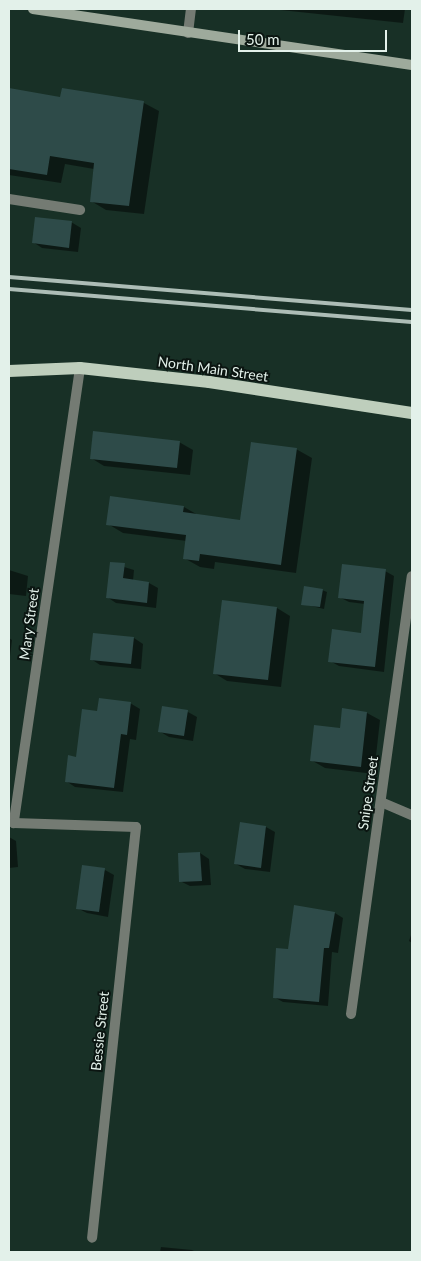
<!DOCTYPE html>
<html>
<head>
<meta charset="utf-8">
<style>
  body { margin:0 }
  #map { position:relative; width:421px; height:1261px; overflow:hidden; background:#183026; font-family:Lato,sans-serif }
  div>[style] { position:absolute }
  .shadow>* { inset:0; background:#0007 }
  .building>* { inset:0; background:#2e4b49 }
  .lane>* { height:10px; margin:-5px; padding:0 5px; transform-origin:5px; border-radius:5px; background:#747b73 }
  .street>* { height:10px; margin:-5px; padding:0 5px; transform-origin:5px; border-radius:5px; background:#747b73 }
  .secondary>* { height:10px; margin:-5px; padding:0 5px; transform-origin:5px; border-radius:5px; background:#9eaa9c }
  .primary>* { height:12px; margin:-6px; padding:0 6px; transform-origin:6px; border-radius:6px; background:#becebc }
  .rail>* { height:4px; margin:-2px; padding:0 2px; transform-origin:2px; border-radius:2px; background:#adbdb6 }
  span { translate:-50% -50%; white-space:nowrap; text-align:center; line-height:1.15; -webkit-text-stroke:4px #0b1511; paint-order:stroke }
  .street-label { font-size:14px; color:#e3f1ea }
  .frame { position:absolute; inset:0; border:10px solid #e3f1ea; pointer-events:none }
  .scale { position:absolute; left:238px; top:30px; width:149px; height:22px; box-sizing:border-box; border:2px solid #e3f1ea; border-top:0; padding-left:6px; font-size:15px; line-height:18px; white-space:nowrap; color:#e3f1ea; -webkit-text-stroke:4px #0b1511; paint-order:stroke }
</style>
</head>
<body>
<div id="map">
  <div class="shadow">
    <div style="clip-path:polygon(271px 9px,405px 9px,403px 23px)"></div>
    <div style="clip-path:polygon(63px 89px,144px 103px,159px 111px,144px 214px,106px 210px,91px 201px,94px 169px,65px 164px,61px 183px,9px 175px,9px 90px,62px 98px)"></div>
    <div style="clip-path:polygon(71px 222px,81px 228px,78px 252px,42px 248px,33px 242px)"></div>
    <div style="clip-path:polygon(179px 442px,193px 450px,190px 475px,104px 466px,91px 458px)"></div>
    <div style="clip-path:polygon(296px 449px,312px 458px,296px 573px,215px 562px,214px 569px,200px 567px,184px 558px,187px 541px,123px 533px,108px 524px,184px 507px,198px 515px,241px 521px)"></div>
    <div style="clip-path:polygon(111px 563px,134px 570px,133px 581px,149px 583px,158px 588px,156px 608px,116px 603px,107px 597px)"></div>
    <div style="clip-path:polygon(9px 570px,28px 576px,26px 596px,9px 594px)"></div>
    <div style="clip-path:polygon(385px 571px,394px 576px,384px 672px,339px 666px,330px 661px,362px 634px,365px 604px,349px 602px,339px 597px)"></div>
    <div style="clip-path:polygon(322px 590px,327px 592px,324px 609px,303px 604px)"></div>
    <div style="clip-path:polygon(223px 602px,277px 608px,290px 616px,281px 687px,227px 681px,214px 673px)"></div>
    <div style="clip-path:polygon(9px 638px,12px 640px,9px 664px)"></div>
    <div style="clip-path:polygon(134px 638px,143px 644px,141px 669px,100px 665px,91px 659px)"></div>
    <div style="clip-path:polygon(130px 703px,140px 709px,136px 740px,130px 739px,123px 792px,75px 787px,66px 781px,98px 713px)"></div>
    <div style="clip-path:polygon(343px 710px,367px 713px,380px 720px,374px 774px,325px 768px,311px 760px,341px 729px)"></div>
    <div style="clip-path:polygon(188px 712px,197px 717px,193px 741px,169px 737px,159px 731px)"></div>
    <div style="clip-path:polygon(266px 827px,275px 832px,270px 872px,245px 869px,236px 864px)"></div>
    <div style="clip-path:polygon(9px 837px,16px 841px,18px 867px,9px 868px)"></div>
    <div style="clip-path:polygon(200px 853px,209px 859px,211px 885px,190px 886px,180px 881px,179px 855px)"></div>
    <div style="clip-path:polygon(105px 870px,114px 875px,108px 917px,87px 913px,77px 908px)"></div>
    <div style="clip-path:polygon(335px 913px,343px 918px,338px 953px,332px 952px,328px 1006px,283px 1002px,274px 997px,289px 951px)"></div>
    <div style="clip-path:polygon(412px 932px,412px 943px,409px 941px)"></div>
    <div style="clip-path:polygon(161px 1247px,192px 1250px,196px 1252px,160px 1252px)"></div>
  </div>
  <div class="building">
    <div style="clip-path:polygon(9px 88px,60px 97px,62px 88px,144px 101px,129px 206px,90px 202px,94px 163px,50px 156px,47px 175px,9px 169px)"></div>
    <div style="clip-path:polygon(35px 217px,72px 221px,69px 248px,32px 243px)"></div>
    <div style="clip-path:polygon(93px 431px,180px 441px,177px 468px,90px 459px)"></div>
    <div style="clip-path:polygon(251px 442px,297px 448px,281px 565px,200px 554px,199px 561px,183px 559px,186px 535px,106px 525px,110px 496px,184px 506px,183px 512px,240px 520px)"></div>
    <div style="clip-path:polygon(110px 562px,125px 563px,123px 578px,149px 582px,147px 603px,106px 598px)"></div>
    <div style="clip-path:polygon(342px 564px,386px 569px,375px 667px,328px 662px,332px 629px,361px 633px,364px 601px,338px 598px)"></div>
    <div style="clip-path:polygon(304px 586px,323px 589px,320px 607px,301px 605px)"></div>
    <div style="clip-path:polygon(222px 600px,277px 607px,268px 680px,213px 674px)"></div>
    <div style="clip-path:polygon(93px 633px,134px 637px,131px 664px,90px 660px)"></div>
    <div style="clip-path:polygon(99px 698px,131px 702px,127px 735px,121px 734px,114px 788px,65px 782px,68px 755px,76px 757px,82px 709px,97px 711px)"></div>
    <div style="clip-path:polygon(162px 706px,188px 710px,184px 736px,158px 732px)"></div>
    <div style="clip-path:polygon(342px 708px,367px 712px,361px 767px,310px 761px,314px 725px,340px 728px)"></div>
    <div style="clip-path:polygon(240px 822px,266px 826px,261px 868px,234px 864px)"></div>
    <div style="clip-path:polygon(200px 852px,202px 881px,179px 882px,178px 853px)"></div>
    <div style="clip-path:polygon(82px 865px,105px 868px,99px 912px,76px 909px)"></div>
    <div style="clip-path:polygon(294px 905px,335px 912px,329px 948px,324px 948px,319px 1002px,273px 998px,276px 948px,288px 949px)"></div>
  </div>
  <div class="lane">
    <div style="left:188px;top:33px;width:24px;rotate:-83deg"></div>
    <div style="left:9px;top:199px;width:72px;rotate:8.8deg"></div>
  </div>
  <div class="street">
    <div style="left:80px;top:368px;width:460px;rotate:98.3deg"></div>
    <div style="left:14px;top:823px;width:122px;rotate:1.9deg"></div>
    <div style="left:136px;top:827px;width:413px;rotate:96.1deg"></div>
    <div style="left:381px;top:802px;width:34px;rotate:23deg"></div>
    <div style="left:351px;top:1014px;width:442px;rotate:-82.1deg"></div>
  </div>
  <div class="secondary">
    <div style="left:33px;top:9px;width:383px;rotate:8.4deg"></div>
  </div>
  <div class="primary">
    <div style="left:9px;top:371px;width:71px;rotate:-2.4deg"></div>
    <div style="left:80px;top:368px;width:130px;rotate:6.2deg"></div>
    <div style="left:209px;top:382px;width:205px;rotate:8.7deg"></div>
  </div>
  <div class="rail">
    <div style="left:9px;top:277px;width:404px;rotate:4.7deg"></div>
    <div style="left:9px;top:289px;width:404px;rotate:4.7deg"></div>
  </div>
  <div class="street-label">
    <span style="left:213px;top:369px;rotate:8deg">North Main Street</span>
    <span style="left:29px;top:624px;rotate:-82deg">Mary Street</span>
    <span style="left:368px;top:793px;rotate:-82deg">Snipe Street</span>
    <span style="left:100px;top:1031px;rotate:-84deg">Bessie Street</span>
  </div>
  <div class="frame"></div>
  <div class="scale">50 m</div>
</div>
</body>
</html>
